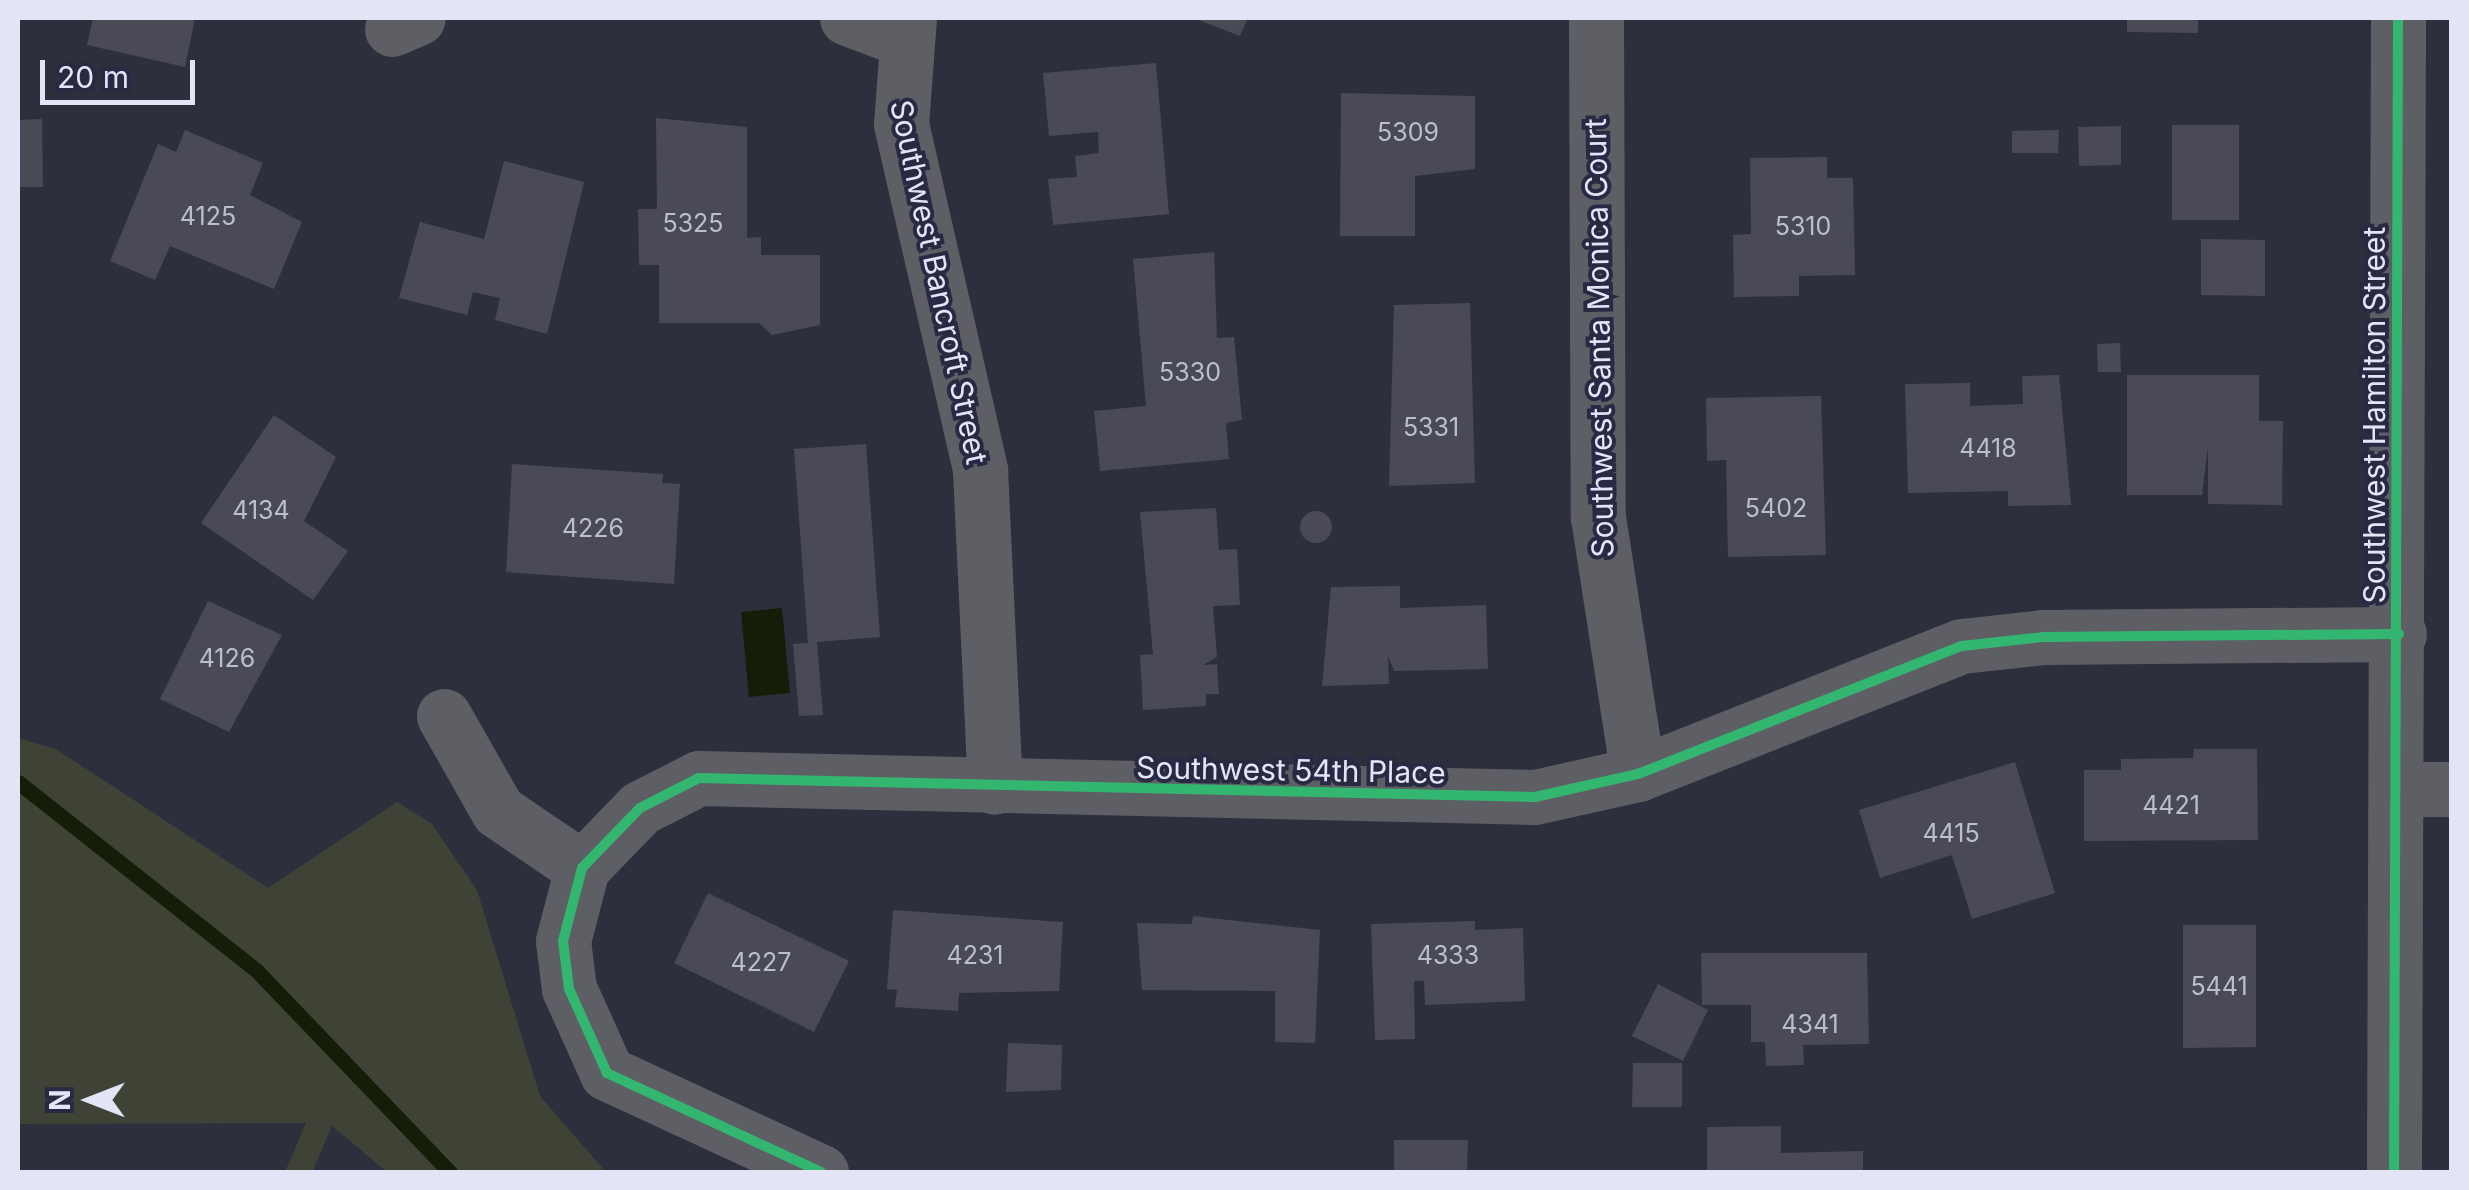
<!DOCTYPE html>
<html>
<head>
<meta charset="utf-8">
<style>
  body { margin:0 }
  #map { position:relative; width:2469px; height:1190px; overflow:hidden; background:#2e2f3d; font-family:Inter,sans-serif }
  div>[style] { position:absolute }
  .green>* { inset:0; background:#3e4336 }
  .water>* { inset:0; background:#151d08 }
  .stream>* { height:15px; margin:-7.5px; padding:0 7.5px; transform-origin:7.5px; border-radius:7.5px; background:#151d08 }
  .building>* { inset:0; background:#494a56 }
  .round { border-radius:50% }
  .minor>* { height:55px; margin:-27.5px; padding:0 27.5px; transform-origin:27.5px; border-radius:27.5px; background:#5e5f65 }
  .tertiary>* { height:55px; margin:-27.5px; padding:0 27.5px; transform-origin:27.5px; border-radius:27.5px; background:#5e5f65 }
  .cycleway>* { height:10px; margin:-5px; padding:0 5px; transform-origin:5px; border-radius:5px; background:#33b770 }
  span { translate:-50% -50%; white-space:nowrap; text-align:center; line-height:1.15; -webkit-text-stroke:8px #282943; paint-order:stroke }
  .number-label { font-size:25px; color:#bcbecf }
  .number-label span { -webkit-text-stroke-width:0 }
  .street-label { font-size:30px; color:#e3e5f7 }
  .frame { position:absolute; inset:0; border:20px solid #e3e5f7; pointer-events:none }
  .north { position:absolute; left:40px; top:1050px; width:100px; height:100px; -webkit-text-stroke:8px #282943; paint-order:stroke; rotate:270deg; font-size:28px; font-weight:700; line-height:40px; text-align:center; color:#e3e5f7 }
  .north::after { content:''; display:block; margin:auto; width:35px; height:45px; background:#e3e5f7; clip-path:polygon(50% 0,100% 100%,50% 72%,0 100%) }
  .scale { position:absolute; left:40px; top:60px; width:155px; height:45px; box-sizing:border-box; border:5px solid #e3e5f7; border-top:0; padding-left:12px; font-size:30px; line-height:35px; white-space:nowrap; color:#e3e5f7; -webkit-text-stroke:8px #282943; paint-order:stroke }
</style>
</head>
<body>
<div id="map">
  <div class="green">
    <div style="clip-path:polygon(18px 738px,56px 749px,268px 888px,397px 802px,432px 824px,477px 890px,540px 1096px,606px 1172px,387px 1172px,332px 1126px,312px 1172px,285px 1172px,306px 1123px,18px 1124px)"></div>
  </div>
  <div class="water">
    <div style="clip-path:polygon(782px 608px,790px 693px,749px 697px,741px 612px)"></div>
  </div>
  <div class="stream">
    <div style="left:18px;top:782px;width:305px;rotate:38.3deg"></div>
    <div style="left:257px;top:971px;width:279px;rotate:46.2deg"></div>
  </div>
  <div class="building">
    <div style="clip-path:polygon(93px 18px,195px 18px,185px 67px,87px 45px)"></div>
    <div style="clip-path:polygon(1193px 18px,1248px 18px,1240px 36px)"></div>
    <div style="clip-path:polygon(2127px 18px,2198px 18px,2198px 33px,2127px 32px)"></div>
    <div style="clip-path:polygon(1156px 63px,1169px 214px,1053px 225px,1048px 179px,1077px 177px,1075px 156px,1099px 153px,1098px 132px,1049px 136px,1043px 73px)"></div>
    <div style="clip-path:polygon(1341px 93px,1475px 96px,1475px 169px,1415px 176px,1415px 236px,1340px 236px)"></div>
    <div style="clip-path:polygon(656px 118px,747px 127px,747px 238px,761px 237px,761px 255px,820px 255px,820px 325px,772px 335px,759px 323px,659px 323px,659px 265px,639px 265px,638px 209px,657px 209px)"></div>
    <div style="clip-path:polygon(42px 119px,43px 187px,18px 187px,18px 120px)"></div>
    <div style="clip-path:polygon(2172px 125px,2239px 125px,2239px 220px,2172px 220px)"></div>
    <div style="clip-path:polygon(2121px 126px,2121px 165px,2079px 166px,2078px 127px)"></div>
    <div style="clip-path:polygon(185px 130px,263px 163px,250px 195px,302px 222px,274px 289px,170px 246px,155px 280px,110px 261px,158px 144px,176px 152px)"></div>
    <div style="clip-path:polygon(2059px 130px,2058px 153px,2012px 153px,2012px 131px)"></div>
    <div style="clip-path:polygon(1827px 157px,1827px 178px,1853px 178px,1855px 275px,1799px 276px,1799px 296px,1734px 297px,1733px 235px,1751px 234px,1750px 158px)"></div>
    <div style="clip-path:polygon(504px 161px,584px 182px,547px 334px,495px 320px,500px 298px,473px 292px,467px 315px,399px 298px,420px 222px,484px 239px)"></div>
    <div style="clip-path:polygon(2201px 239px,2265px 240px,2265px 296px,2201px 295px)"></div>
    <div style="clip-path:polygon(1214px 252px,1217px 338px,1234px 337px,1242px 420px,1226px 423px,1229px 459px,1100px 471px,1094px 411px,1146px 406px,1133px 259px)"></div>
    <div style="clip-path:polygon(1470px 303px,1475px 483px,1389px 486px,1394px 305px)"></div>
    <div style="clip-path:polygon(2120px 343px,2121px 372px,2098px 372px,2097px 344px)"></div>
    <div style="clip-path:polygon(2059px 375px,2071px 505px,2008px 506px,2008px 491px,1908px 493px,1905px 384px,1970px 383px,1970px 406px,2023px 404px,2022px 376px)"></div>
    <div style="clip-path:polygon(2127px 375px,2259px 375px,2259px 421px,2283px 421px,2282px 505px,2208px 504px,2208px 447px,2202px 495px,2127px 495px)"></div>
    <div style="clip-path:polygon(1821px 396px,1826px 555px,1728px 557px,1726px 460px,1707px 461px,1706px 398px)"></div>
    <div style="clip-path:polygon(274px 415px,336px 457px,304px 521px,348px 551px,313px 600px,201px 523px)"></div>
    <div style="clip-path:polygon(866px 444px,880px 637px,817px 642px,823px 715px,799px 716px,793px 644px,808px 643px,794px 449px)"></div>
    <div style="clip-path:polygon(512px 464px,663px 474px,662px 483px,680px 484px,674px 584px,506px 572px)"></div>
    <div style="clip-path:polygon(1216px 508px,1219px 550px,1237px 549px,1240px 605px,1213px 606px,1217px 657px,1203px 665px,1217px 664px,1219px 694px,1206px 694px,1206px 706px,1143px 710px,1140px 655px,1153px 654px,1140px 512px)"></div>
    <div class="round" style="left:1300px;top:511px;width:32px;height:32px"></div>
    <div style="clip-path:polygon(1400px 586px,1400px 608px,1486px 605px,1488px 669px,1394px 671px,1388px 656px,1389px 684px,1322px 686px,1331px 587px)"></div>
    <div style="clip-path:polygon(208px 601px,282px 635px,229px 732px,160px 699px)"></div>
    <div style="clip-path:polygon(2194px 749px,2257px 749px,2258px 840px,2084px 841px,2084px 770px,2121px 770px,2121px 759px,2193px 758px)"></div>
    <div style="clip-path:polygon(2015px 762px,2055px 893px,1972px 919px,1952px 855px,1880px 878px,1859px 810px)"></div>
    <div style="clip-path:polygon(708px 893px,849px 961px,814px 1032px,674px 963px)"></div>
    <div style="clip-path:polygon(893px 910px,1063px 922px,1059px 991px,959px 993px,958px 1011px,895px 1007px,897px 990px,887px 989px)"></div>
    <div style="clip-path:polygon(1193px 916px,1320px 930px,1315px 1043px,1275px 1042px,1275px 991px,1142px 990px,1137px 923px,1192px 924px)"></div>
    <div style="clip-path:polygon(1475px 921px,1475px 930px,1523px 928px,1525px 1001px,1425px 1005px,1424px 981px,1414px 981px,1415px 1039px,1375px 1040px,1371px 924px)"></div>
    <div style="clip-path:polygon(2183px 925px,2256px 925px,2256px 1047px,2183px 1048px)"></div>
    <div style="clip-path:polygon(1701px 953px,1867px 953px,1869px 1044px,1803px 1045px,1804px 1065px,1766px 1066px,1765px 1042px,1751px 1042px,1751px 1005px,1702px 1005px)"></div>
    <div style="clip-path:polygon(1658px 984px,1708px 1010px,1683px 1061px,1632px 1036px)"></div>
    <div style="clip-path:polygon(1008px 1043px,1062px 1045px,1061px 1090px,1006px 1092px)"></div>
    <div style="clip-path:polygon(1633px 1063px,1682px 1063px,1682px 1107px,1632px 1107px)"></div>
    <div style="clip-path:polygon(1781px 1126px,1781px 1153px,1863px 1151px,1863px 1172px,1707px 1172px,1707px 1127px)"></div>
    <div style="clip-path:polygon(1394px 1140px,1468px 1140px,1467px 1172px,1394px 1172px)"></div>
  </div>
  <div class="minor">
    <div style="left:847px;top:18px;width:58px;rotate:20.3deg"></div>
    <div style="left:909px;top:18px;width:106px;rotate:94.3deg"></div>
    <div style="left:901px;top:124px;width:355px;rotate:77.1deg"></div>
    <div style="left:980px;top:470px;width:317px;rotate:87.3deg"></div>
    <div style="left:1596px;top:18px;width:499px;rotate:89.8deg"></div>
    <div style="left:1598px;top:517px;width:260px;rotate:81.2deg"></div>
    <div style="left:392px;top:29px;width:28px;rotate:-23deg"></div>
    <div style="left:444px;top:716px;width:109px;rotate:60.4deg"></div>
    <div style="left:498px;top:811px;width:102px;rotate:34.2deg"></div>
    <div style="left:2397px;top:789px;width:55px"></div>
    <div style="left:821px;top:1172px;width:236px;rotate:-155.2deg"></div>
    <div style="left:607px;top:1073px;width:92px;rotate:-114.3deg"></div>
    <div style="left:569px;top:989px;width:48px;rotate:-97.1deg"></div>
    <div style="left:563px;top:941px;width:75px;rotate:-75.4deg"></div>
    <div style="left:582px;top:868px;width:83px;rotate:-46deg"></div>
    <div style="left:640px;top:808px;width:66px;rotate:-27deg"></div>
    <div style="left:699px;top:778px;width:836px;rotate:1.3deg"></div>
    <div style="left:1535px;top:797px;width:106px;rotate:-12.6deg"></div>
    <div style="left:1638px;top:774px;width:348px;rotate:-21.6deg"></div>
    <div style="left:1962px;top:646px;width:81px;rotate:-6.3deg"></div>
    <div style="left:2043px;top:637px;width:356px;rotate:-0.5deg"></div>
  </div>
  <div class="tertiary">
    <div style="left:2394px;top:1172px;width:1154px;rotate:-89.8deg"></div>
  </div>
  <div class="cycleway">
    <div style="left:821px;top:1172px;width:236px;rotate:-155.2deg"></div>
    <div style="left:607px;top:1073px;width:92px;rotate:-114.3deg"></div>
    <div style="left:569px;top:989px;width:48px;rotate:-97.1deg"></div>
    <div style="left:563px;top:941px;width:75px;rotate:-75.4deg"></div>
    <div style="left:582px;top:868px;width:83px;rotate:-46deg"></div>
    <div style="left:640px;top:808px;width:66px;rotate:-27deg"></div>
    <div style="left:699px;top:778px;width:836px;rotate:1.3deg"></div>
    <div style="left:1535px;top:797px;width:106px;rotate:-12.6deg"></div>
    <div style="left:1638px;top:774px;width:348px;rotate:-21.6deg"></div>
    <div style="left:1962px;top:646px;width:81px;rotate:-6.3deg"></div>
    <div style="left:2043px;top:637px;width:356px;rotate:-0.5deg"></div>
    <div style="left:2394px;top:1172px;width:1154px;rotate:-89.8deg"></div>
  </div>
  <div class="number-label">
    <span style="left:1408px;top:132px">5309</span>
    <span style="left:208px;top:216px">4125</span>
    <span style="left:693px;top:223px">5325</span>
    <span style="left:1803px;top:226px">5310</span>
    <span style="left:1190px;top:372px">5330</span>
    <span style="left:1431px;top:427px">5331</span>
    <span style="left:1988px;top:448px">4418</span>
    <span style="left:1776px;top:508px">5402</span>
    <span style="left:261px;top:510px">4134</span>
    <span style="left:593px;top:528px">4226</span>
    <span style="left:227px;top:658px">4126</span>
    <span style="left:2171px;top:805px">4421</span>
    <span style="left:1951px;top:833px">4415</span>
    <span style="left:975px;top:955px">4231</span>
    <span style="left:1448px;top:955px">4333</span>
    <span style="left:761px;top:962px">4227</span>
    <span style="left:2219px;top:986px">5441</span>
    <span style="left:1810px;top:1024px">4341</span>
  </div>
  <div class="street-label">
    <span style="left:939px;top:282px;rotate:78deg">Southwest Bancroft Street</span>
    <span style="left:1599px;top:338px;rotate:-91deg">Southwest Santa Monica Court</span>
    <span style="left:2374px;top:415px;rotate:-90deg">Southwest Hamilton Street</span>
    <span style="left:1291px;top:770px;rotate:1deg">Southwest 54th Place</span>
  </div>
  <div class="frame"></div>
  <div class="north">N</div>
  <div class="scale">20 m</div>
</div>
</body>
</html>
